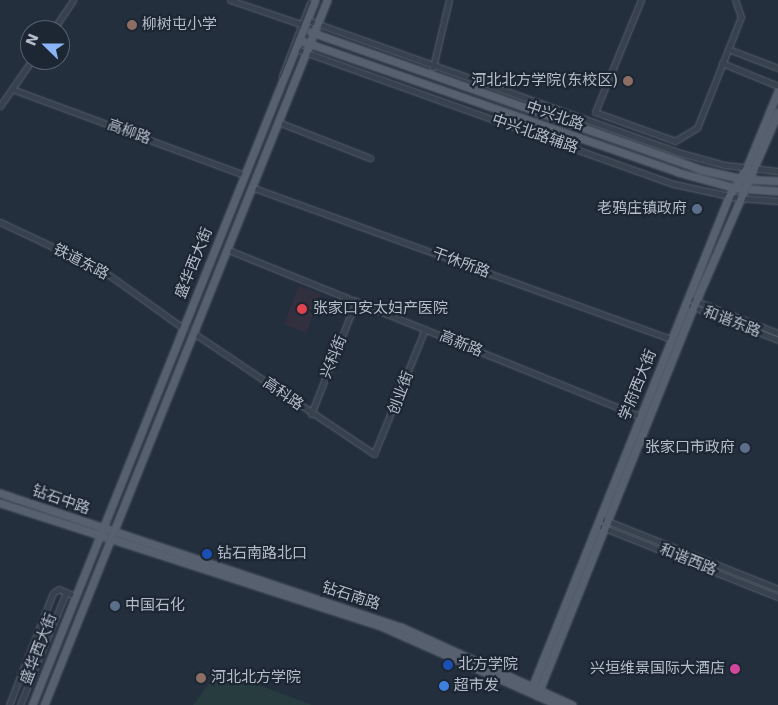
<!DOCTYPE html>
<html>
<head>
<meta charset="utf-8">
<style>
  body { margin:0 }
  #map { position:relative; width:778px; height:705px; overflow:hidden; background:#242f3e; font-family:"DejaVu Sans","Noto Sans SC",sans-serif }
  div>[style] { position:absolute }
  .medical>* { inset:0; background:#32303f }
  .green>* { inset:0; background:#263c3f }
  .roads { filter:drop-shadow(0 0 1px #565f6c) drop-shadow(0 0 1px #565f6c) }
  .minor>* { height:5px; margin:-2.5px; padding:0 2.5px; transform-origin:2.5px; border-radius:2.5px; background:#38414e }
  .major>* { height:7px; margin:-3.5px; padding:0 3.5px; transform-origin:3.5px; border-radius:3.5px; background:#56606e }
  .dots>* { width:14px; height:14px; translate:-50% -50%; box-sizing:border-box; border:2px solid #1d2633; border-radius:50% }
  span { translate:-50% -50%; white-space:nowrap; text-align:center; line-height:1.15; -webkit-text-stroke:4.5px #1d2633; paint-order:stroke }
  .poi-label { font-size:15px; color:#b4bcc9 }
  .left { translate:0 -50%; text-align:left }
  .right { translate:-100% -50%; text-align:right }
  .street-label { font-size:15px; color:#b4bcc9 }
  .north { position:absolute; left:20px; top:20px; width:50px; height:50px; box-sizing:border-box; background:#1d2633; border:1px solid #59626f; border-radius:50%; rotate:292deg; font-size:14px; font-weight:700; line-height:20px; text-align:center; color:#b4bcc9 }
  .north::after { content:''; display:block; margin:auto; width:18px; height:22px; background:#8ab4f8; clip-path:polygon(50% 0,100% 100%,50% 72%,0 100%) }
</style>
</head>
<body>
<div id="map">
  <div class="medical">
    <div style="clip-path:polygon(299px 286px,321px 294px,306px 333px,284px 324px)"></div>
  </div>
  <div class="green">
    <div style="clip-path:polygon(235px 676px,312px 705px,193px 705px,209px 684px)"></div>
  </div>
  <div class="roads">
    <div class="minor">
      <div style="left:230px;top:0;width:75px;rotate:18.7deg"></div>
      <div style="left:641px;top:0;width:121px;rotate:112.3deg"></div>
      <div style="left:595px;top:112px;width:85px;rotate:19.9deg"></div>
      <div style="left:675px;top:141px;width:26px;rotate:-31deg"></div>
      <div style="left:697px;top:128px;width:119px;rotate:-68.4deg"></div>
      <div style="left:741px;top:17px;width:18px;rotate:-109deg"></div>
      <div style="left:307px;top:20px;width:393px;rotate:19.6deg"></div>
      <div style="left:677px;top:152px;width:50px;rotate:15.2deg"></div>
      <div style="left:725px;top:165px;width:53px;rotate:6.5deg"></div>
      <div style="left:53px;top:30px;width:36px;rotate:-56deg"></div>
      <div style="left:296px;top:49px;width:401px;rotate:19.7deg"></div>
      <div style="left:674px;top:184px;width:66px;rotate:12.3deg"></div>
      <div style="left:738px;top:198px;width:40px;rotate:4.3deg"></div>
      <div style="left:728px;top:49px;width:53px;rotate:20.8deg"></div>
      <div style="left:722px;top:63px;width:61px;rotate:22.3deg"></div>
      <div style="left:433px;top:67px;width:69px;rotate:-76.6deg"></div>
      <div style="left:282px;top:76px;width:78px;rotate:-69deg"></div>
      <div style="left:12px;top:89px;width:248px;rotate:20.3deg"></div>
      <div style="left:0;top:106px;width:56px;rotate:-55.2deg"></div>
      <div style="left:278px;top:122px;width:99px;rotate:21.4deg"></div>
      <div style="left:251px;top:187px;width:448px;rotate:19.9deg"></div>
      <div style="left:0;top:222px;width:113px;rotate:25.2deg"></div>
      <div style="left:102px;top:270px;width:100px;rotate:35.6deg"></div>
      <div style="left:226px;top:249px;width:448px;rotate:22deg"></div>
      <div style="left:688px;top:298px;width:97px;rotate:21.3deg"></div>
      <div style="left:691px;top:306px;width:93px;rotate:21.3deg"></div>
      <div style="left:192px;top:332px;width:219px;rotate:33.8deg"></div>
      <div style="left:374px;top:454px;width:135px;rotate:-67.8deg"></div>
      <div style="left:311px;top:414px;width:122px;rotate:-68.3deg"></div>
      <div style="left:600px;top:518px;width:192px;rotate:21.7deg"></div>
      <div style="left:602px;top:527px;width:189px;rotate:21.7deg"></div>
      <div style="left:9px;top:705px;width:120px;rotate:-68.6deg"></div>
      <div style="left:53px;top:593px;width:7px;rotate:-34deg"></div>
      <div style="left:59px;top:589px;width:17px;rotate:24deg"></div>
      <div style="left:20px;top:705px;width:122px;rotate:-67.8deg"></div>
    </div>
    <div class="major">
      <div style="left:311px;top:32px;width:411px;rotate:19.4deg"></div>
      <div style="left:699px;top:169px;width:45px;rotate:12.8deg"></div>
      <div style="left:743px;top:179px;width:35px;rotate:3deg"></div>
      <div style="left:299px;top:40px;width:400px;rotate:19.2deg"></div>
      <div style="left:677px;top:172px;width:60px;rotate:15.4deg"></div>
      <div style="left:735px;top:188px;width:43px;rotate:4deg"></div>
      <div style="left:0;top:493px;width:423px;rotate:18.5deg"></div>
      <div style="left:401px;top:627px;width:188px;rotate:24.5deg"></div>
      <div style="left:0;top:503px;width:403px;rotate:17.9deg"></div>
      <div style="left:383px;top:627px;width:192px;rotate:24deg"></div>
      <div style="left:530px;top:692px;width:534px;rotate:-68.14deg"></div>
      <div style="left:729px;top:196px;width:32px;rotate:-58deg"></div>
      <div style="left:746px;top:169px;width:84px;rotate:-67.7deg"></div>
      <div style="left:537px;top:696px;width:426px;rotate:-68.1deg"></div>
      <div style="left:696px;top:301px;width:206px;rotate:-66.5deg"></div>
      <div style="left:32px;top:705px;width:760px;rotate:-68.13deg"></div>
      <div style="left:44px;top:705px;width:760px;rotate:-68.13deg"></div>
    </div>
  </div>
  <div class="dots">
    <div style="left:132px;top:25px;background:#8d6e63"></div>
    <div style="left:628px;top:81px;background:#8d6e63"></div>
    <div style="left:697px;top:209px;background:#5c6f8a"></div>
    <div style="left:302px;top:309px;background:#e0444e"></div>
    <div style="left:745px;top:448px;background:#5c6f8a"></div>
    <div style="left:207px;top:554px;background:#1a4fb4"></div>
    <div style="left:115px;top:606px;background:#5c6f8a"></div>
    <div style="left:448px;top:665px;background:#1a4fb4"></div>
    <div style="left:735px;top:669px;background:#d1479c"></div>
    <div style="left:201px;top:678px;background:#8d6e63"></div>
    <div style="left:444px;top:686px;background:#3f7fe0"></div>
  </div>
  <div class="poi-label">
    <span class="left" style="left:142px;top:25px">柳树屯小学</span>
    <span class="right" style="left:618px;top:81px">河北北方学院(东校区)</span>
    <span class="right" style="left:687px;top:209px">老鸦庄镇政府</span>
    <span class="left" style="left:313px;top:309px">张家口安太妇产医院</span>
    <span class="right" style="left:735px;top:448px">张家口市政府</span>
    <span class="left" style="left:217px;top:554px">钻石南路北口</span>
    <span class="left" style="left:125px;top:606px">中国石化</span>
    <span class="left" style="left:458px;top:665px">北方学院</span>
    <span class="right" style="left:725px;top:669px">兴垣维景国际大酒店</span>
    <span class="left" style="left:211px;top:678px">河北北方学院</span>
    <span class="left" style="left:454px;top:686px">超市发</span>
  </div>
  <div class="street-label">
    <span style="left:555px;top:116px;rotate:19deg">中兴北路</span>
    <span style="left:129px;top:132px;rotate:20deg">高柳路</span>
    <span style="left:535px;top:134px;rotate:19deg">中兴北路辅路</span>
    <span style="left:81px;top:262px;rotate:27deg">铁道东路</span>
    <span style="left:194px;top:263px;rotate:-68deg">盛华西大街</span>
    <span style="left:461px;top:263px;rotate:20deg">干休所路</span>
    <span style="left:732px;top:322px;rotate:21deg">和谐东路</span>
    <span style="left:461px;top:344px;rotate:22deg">高新路</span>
    <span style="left:334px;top:357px;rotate:-68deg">兴科街</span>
    <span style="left:638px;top:385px;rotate:-68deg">学府西大街</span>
    <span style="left:401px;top:393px;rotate:-69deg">创业街</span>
    <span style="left:283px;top:394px;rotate:35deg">高科路</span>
    <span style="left:61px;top:500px;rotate:19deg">钻石中路</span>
    <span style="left:688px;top:560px;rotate:22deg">和谐西路</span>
    <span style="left:351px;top:596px;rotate:18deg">钻石南路</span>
    <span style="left:39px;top:649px;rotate:-69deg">盛华西大街</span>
  </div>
  <div class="north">N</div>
</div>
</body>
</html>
